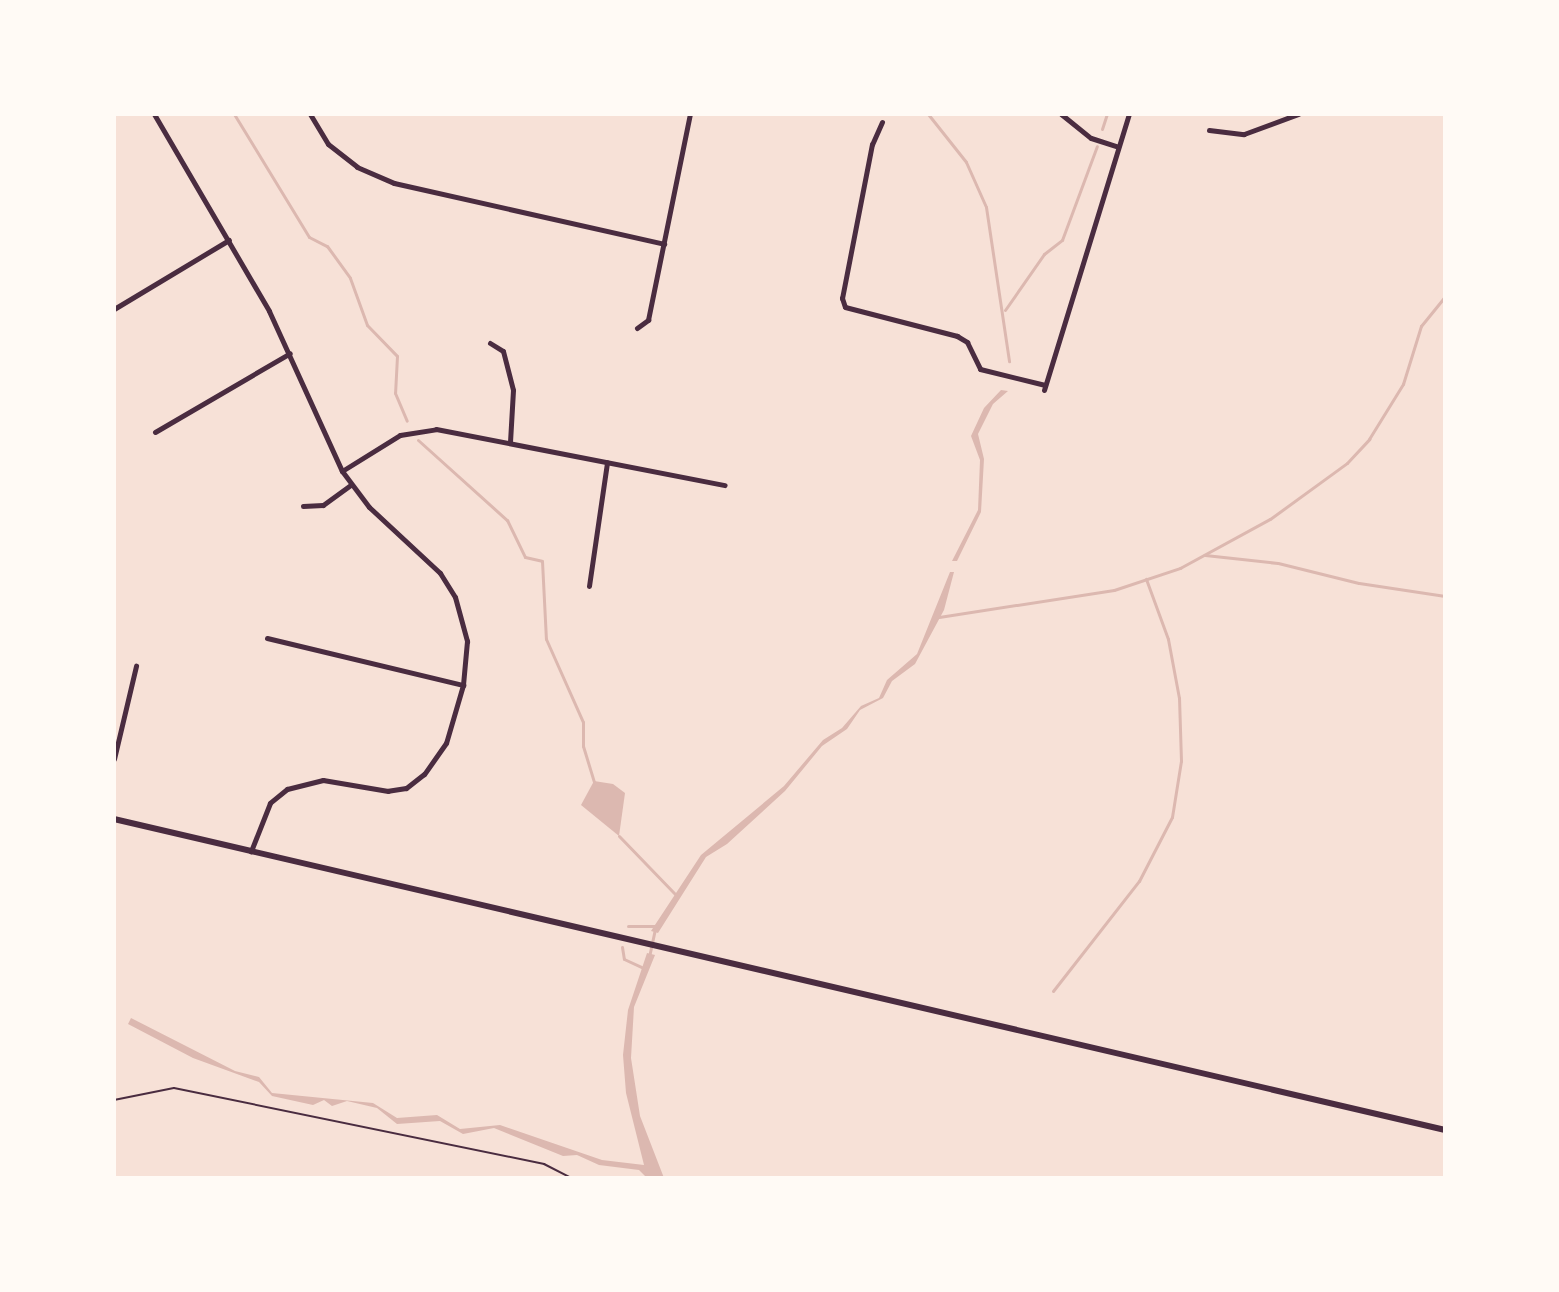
<!DOCTYPE html>
<html>
<head>
<meta charset="utf-8">
<style>
  body { margin:0 }
  #map { position:relative; width:1559px; height:1292px; overflow:hidden; background:#f7e1d7; font-family:Raleway,sans-serif }
  div>[style] { position:absolute }
  .water>* { inset:0; background:#dcb8b0 }
  .stream>* { height:3px; margin:-1.5px; padding:0 1.5px; transform-origin:1.5px; border-radius:1.5px; background:#dcb8b0 }
  .service>* { height:2px; margin:-1px; padding:0 1px; transform-origin:1px; border-radius:1px; background:#4a2c40 }
  .minor>* { height:5px; margin:-2.5px; padding:0 2.5px; transform-origin:2.5px; border-radius:2.5px; background:#4a2c40 }
  .tertiary>* { height:6px; margin:-3px; padding:0 3px; transform-origin:3px; border-radius:3px; background:#4a2c40 }
  span { translate:-50% -50%; white-space:nowrap; text-align:center; line-height:1.15; -webkit-text-stroke:6px #fffaf5; paint-order:stroke }
  .frame { position:absolute; inset:0; border:116px solid #fffaf5; pointer-events:none }
</style>
</head>
<body>
<div id="map">
  <div class="water">
    <div style="clip-path:polygon(1001px 390px,1008px 391px,993px 404px,978px 434px,984px 459px,981px 512px,957px 561px,952px 561px,978px 510px,980px 460px,971px 436px,984px 408px)"></div>
    <div style="clip-path:polygon(950px 572px,954px 572px,944px 610px,915px 664px,892px 681px,883px 698px,860px 710px,847px 729px,822px 746px,785px 791px,727px 844px,706px 857px,658px 933px,651px 931px,701px 855px,784px 786px,823px 740px,842px 728px,861px 706px,879px 698px,887px 680px,917px 654px)"></div>
    <div style="clip-path:polygon(594px 781px,613px 784px,625px 793px,619px 836px,581px 805px)"></div>
    <div style="clip-path:polygon(647px 953px,655px 955px,634px 1007px,631px 1058px,640px 1116px,664px 1178px,647px 1178px,639px 1170px,599px 1165px,577px 1155px,563px 1156px,494px 1128px,463px 1134px,440px 1121px,397px 1124px,377px 1108px,347px 1101px,332px 1106px,324px 1100px,313px 1105px,272px 1096px,259px 1082px,193px 1058px,128px 1024px,131px 1018px,235px 1071px,259px 1077px,272px 1093px,373px 1103px,397px 1118px,437px 1115px,460px 1129px,500px 1125px,602px 1160px,644px 1165px,626px 1093px,623px 1055px,628px 1010px)"></div>
  </div>
  <div class="stream">
    <div style="left:234px;top:114px;width:144px;rotate:58.6deg"></div>
    <div style="left:309px;top:237px;width:20px;rotate:27deg"></div>
    <div style="left:327px;top:246px;width:39px;rotate:54deg"></div>
    <div style="left:350px;top:278px;width:50px;rotate:70.1deg"></div>
    <div style="left:367px;top:325px;width:43px;rotate:45.9deg"></div>
    <div style="left:397px;top:356px;width:37px;rotate:93deg"></div>
    <div style="left:395px;top:393px;width:30px;rotate:67deg"></div>
    <div style="left:928px;top:114px;width:61px;rotate:51.6deg"></div>
    <div style="left:966px;top:162px;width:49px;rotate:66deg"></div>
    <div style="left:986px;top:207px;width:156px;rotate:81.5deg"></div>
    <div style="left:1102px;top:129px;width:16px;rotate:-72deg"></div>
    <div style="left:1005px;top:310px;width:68px;rotate:-55.1deg"></div>
    <div style="left:1044px;top:254px;width:23px;rotate:-38deg"></div>
    <div style="left:1062px;top:240px;width:100px;rotate:-69.6deg"></div>
    <div style="left:418px;top:440px;width:120px;rotate:42deg"></div>
    <div style="left:507px;top:520px;width:41px;rotate:64.1deg"></div>
    <div style="left:525px;top:557px;width:17px;rotate:13deg"></div>
    <div style="left:542px;top:561px;width:78px;rotate:87.1deg"></div>
    <div style="left:546px;top:639px;width:91px;rotate:66deg"></div>
    <div style="left:583px;top:722px;width:24px;rotate:90deg"></div>
    <div style="left:583px;top:746px;width:37px;rotate:73deg"></div>
    <div style="left:1205px;top:555px;width:73px;rotate:6.3deg"></div>
    <div style="left:1278px;top:563px;width:83px;rotate:13.9deg"></div>
    <div style="left:1359px;top:583px;width:87px;rotate:8.6deg"></div>
    <div style="left:939px;top:617px;width:177px;rotate:-8.8deg"></div>
    <div style="left:1114px;top:590px;width:70px;rotate:-18.4deg"></div>
    <div style="left:1180px;top:568px;width:102px;rotate:-28.6deg"></div>
    <div style="left:1270px;top:519px;width:95px;rotate:-36deg"></div>
    <div style="left:1347px;top:463px;width:33px;rotate:-47deg"></div>
    <div style="left:1369px;top:439px;width:65px;rotate:-58.3deg"></div>
    <div style="left:1403px;top:384px;width:61px;rotate:-72.8deg"></div>
    <div style="left:1421px;top:326px;width:38px;rotate:-51deg"></div>
    <div style="left:619px;top:836px;width:82px;rotate:46deg"></div>
    <div style="left:628px;top:926px;width:29px"></div>
    <div style="left:622px;top:947px;width:12px;rotate:81deg"></div>
    <div style="left:624px;top:959px;width:23px;rotate:25deg"></div>
    <div style="left:649px;top:957px;width:29px;rotate:-78deg"></div>
    <div style="left:1053px;top:991px;width:140px;rotate:-52deg"></div>
    <div style="left:1139px;top:881px;width:72px;rotate:-62.7deg"></div>
    <div style="left:1172px;top:817px;width:57px;rotate:-80.9deg"></div>
    <div style="left:1181px;top:761px;width:63px;rotate:-91.8deg"></div>
    <div style="left:1179px;top:698px;width:60px;rotate:-100.6deg"></div>
    <div style="left:1168px;top:639px;width:64px;rotate:-110.1deg"></div>
  </div>
  <div class="service">
    <div style="left:114px;top:1100px;width:61px;rotate:-11.3deg"></div>
    <div style="left:174px;top:1088px;width:378px;rotate:11.6deg"></div>
    <div style="left:544px;top:1164px;width:31px;rotate:27deg"></div>
  </div>
  <div class="minor">
    <div style="left:154px;top:114px;width:228px;rotate:59.7deg"></div>
    <div style="left:269px;top:311px;width:176px;rotate:65.5deg"></div>
    <div style="left:342px;top:471px;width:45px;rotate:53.1deg"></div>
    <div style="left:369px;top:507px;width:97px;rotate:42.9deg"></div>
    <div style="left:440px;top:573px;width:28px;rotate:58deg"></div>
    <div style="left:455px;top:597px;width:46px;rotate:74.7deg"></div>
    <div style="left:467px;top:641px;width:44px;rotate:95.2deg"></div>
    <div style="left:463px;top:685px;width:60px;rotate:106.3deg"></div>
    <div style="left:446px;top:743px;width:38px;rotate:125deg"></div>
    <div style="left:424px;top:774px;width:23px;rotate:142deg"></div>
    <div style="left:406px;top:788px;width:18px;rotate:171deg"></div>
    <div style="left:388px;top:791px;width:66px;rotate:-170.4deg"></div>
    <div style="left:323px;top:780px;width:37px;rotate:166deg"></div>
    <div style="left:287px;top:789px;width:22px;rotate:141deg"></div>
    <div style="left:270px;top:803px;width:52px;rotate:111.6deg"></div>
    <div style="left:310px;top:114px;width:35px;rotate:59deg"></div>
    <div style="left:328px;top:144px;width:37px;rotate:38deg"></div>
    <div style="left:357px;top:167px;width:40px;rotate:23.4deg"></div>
    <div style="left:394px;top:183px;width:277px;rotate:12.7deg"></div>
    <div style="left:1061px;top:114px;width:38px;rotate:39deg"></div>
    <div style="left:1091px;top:138px;width:28px;rotate:18deg"></div>
    <div style="left:882px;top:122px;width:24px;rotate:114deg"></div>
    <div style="left:872px;top:144px;width:157px;rotate:101deg"></div>
    <div style="left:842px;top:298px;width:9px;rotate:72deg"></div>
    <div style="left:845px;top:307px;width:116px;rotate:14.5deg"></div>
    <div style="left:957px;top:336px;width:12px;rotate:31deg"></div>
    <div style="left:967px;top:342px;width:30px;rotate:64deg"></div>
    <div style="left:980px;top:369px;width:67px;rotate:13.8deg"></div>
    <div style="left:1209px;top:130px;width:35px;rotate:7deg"></div>
    <div style="left:1244px;top:134px;width:58px;rotate:-20.3deg"></div>
    <div style="left:114px;top:309px;width:134px;rotate:-31deg"></div>
    <div style="left:637px;top:328px;width:14px;rotate:-36deg"></div>
    <div style="left:648px;top:320px;width:210px;rotate:-78.5deg"></div>
    <div style="left:490px;top:343px;width:15px;rotate:32deg"></div>
    <div style="left:503px;top:351px;width:40px;rotate:75.6deg"></div>
    <div style="left:513px;top:390px;width:52px;rotate:93.3deg"></div>
    <div style="left:1044px;top:390px;width:289px;rotate:-72.9deg"></div>
    <div style="left:155px;top:432px;width:156px;rotate:-30.3deg"></div>
    <div style="left:342px;top:471px;width:68px;rotate:-31.8deg"></div>
    <div style="left:400px;top:435px;width:36px;rotate:-9deg"></div>
    <div style="left:436px;top:429px;width:294px;rotate:11deg"></div>
    <div style="left:303px;top:506px;width:20px;rotate:-3deg"></div>
    <div style="left:323px;top:505px;width:34px;rotate:-36deg"></div>
    <div style="left:589px;top:586px;width:125px;rotate:-81.7deg"></div>
    <div style="left:267px;top:638px;width:202px;rotate:13.5deg"></div>
    <div style="left:114px;top:759px;width:96px;rotate:-76.7deg"></div>
  </div>
  <div class="tertiary">
    <div style="left:114px;top:819px;width:1367px;rotate:13.15deg"></div>
  </div>
  <div class="frame"></div>
</div>
</body>
</html>
